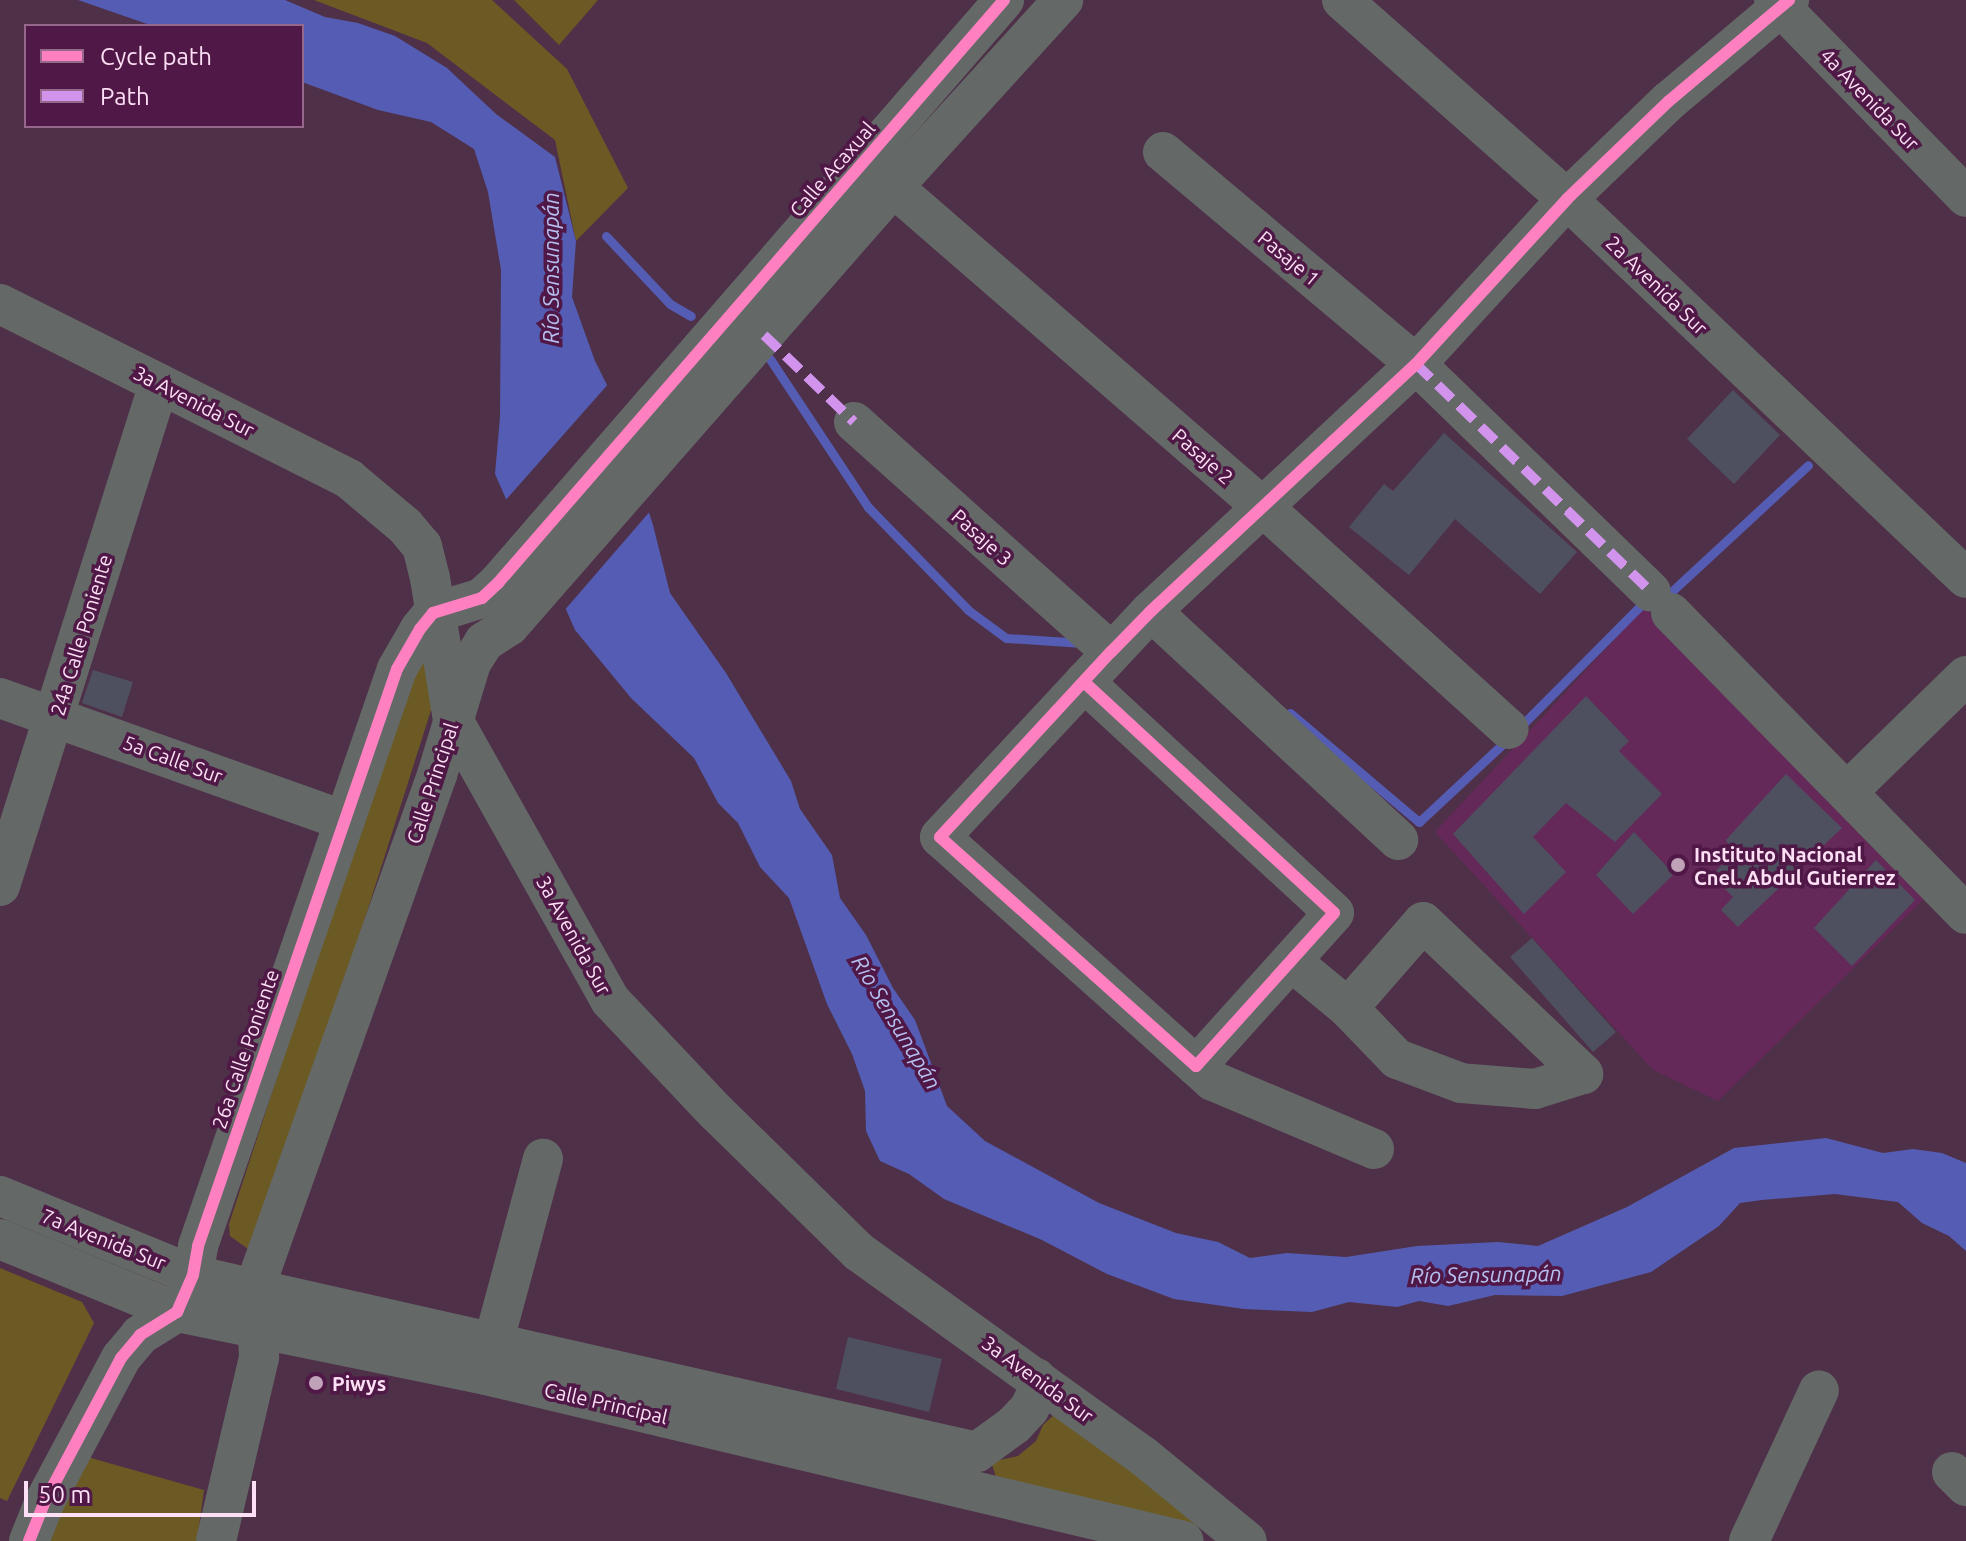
<!DOCTYPE html>
<html>
<head>
<meta charset="utf-8">
<style>
  body { margin:0 }
  #map { position:relative; width:1966px; height:1541px; overflow:hidden; background:#4f3049; font-family:Ubuntu,sans-serif }
  div>[style] { position:absolute }
  .built>* { inset:0; background:#642859 }
  .green>* { inset:0; background:#6c5a25 }
  .water>* { inset:0; background:#555cb3 }
  .pier>* { inset:0; background:#4f3049 }
  .stream>* { height:9px; margin:-4.5px; padding:0 4.5px; transform-origin:4.5px; border-radius:4.5px; background:#555cb3 }
  .building>* { inset:0; background:#4e505f }
  .minor>* { height:40px; margin:-20px; padding:0 20px; transform-origin:20px; border-radius:20px; background:#646967 }
  .quiet>* { height:10px; margin-top:-5px; transform-origin:0; background:repeating-linear-gradient(90deg,#d193ec 0 20px,transparent 0 30px) }
  .cycleway>* { height:12px; margin:-6px; padding:0 6px; transform-origin:6px; border-radius:6px; background:#ff80c0 }
  .dots>* { width:22px; height:22px; translate:-50% -50%; box-sizing:border-box; border:4px solid #501846; border-radius:50% }
  span { translate:-50% -50%; white-space:nowrap; text-align:center; line-height:1.15; -webkit-text-stroke:7px #501846; paint-order:stroke }
  .street-label { font-size:20px; color:#fde0f5 }
  .poi-label { font-size:20px; color:#fde0f5; font-weight:700 }
  .left { translate:0 -50%; text-align:left }
  .water-label { font-size:22px; color:#b6c0f1; font-style:italic }
  .legend { position:absolute; left:24px; top:24px; width:280px; height:104px; box-sizing:border-box; background:#501846; border:2px solid #95688c; margin:0; padding:10px 14px; list-style:none; font-size:24px; color:#fde0f5 }
  .legend li { display:flex; align-items:center; gap:16px; height:40px }
  .legend b { width:40px; border:2px solid #95688c }
  .scale { position:absolute; left:24px; top:1481px; width:232px; height:36px; box-sizing:border-box; border:4px solid #fde0f5; border-top:0; padding-left:10px; font-size:24px; line-height:28px; white-space:nowrap; color:#fde0f5; -webkit-text-stroke:6px #501846; paint-order:stroke }
</style>
</head>
<body>
<div id="map">
  <div class="built">
    <div style="clip-path:polygon(1645px 607px,1827px 801px,1924px 899px,1718px 1101px,1653px 1070px,1435px 832px)"></div>
  </div>
  <div class="green">
    <div style="clip-path:polygon(314px 0,492px 0,567px 69px,628px 188px,576px 241px,555px 140px,427px 43px)"></div>
    <div style="clip-path:polygon(514px 0,598px 0,559px 45px)"></div>
    <div style="clip-path:polygon(424px 662px,439px 685px,265px 1233px,248px 1249px,230px 1236px,229px 1224px,408px 677px)"></div>
    <div style="clip-path:polygon(0 1268px,82px 1302px,94px 1323px,7px 1501px,0 1498px)"></div>
    <div style="clip-path:polygon(1056px 1413px,1199px 1523px,1191px 1531px,1001px 1491px,991px 1462px,1018px 1456px,1036px 1441px,1043px 1425px)"></div>
    <div style="clip-path:polygon(84px 1456px,204px 1490px,197px 1541px,49px 1541px)"></div>
  </div>
  <div class="water">
    <div style="clip-path:polygon(78px 0,285px 0,325px 17px,358px 23px,395px 36px,447px 68px,496px 114px,555px 157px,576px 241px,572px 297px,595px 361px,609px 389px,653px 525px,670px 593px,726px 673px,791px 781px,800px 809px,832px 855px,840px 898px,866px 935px,893px 988px,915px 1020px,947px 1106px,985px 1141px,1099px 1203px,1176px 1233px,1218px 1242px,1250px 1258px,1287px 1253px,1346px 1257px,1417px 1246px,1498px 1242px,1538px 1246px,1627px 1207px,1734px 1148px,1826px 1138px,1883px 1153px,1913px 1149px,1942px 1153px,1966px 1163px,1966px 1251px,1949px 1236px,1922px 1223px,1898px 1202px,1835px 1194px,1762px 1200px,1740px 1203px,1719px 1226px,1651px 1272px,1562px 1296px,1495px 1295px,1448px 1306px,1419px 1301px,1397px 1307px,1349px 1302px,1312px 1312px,1244px 1309px,1174px 1299px,1107px 1274px,1042px 1240px,944px 1199px,909px 1174px,880px 1161px,866px 1131px,865px 1091px,852px 1054px,827px 1004px,789px 898px,760px 867px,738px 823px,718px 803px,694px 758px,631px 698px,575px 630px,520px 504px,506px 499px,495px 474px,500px 417px,501px 270px,488px 192px,474px 149px,431px 122px,378px 110px,302px 82px,302px 26px,153px 26px)"></div>
  </div>
  <div class="pier">
    <div style="clip-path:polygon(610px 382px,652px 509px,563px 612px,517px 507px,504px 502px)"></div>
  </div>
  <div class="stream">
    <div style="left:606px;top:236px;width:93px;rotate:46.7deg"></div>
    <div style="left:670px;top:304px;width:24px;rotate:30deg"></div>
    <div style="left:770px;top:359px;width:178px;rotate:56.5deg"></div>
    <div style="left:868px;top:507px;width:144px;rotate:45.8deg"></div>
    <div style="left:968px;top:610px;width:47px;rotate:36.4deg"></div>
    <div style="left:1006px;top:638px;width:77px;rotate:3.7deg"></div>
    <div style="left:1670px;top:593px;width:188px;rotate:-42.8deg"></div>
    <div style="left:1290px;top:713px;width:169px;rotate:40.2deg"></div>
    <div style="left:1419px;top:822px;width:123px;rotate:-43deg"></div>
    <div style="left:1520px;top:727px;width:176px;rotate:-45.2deg"></div>
  </div>
  <div class="building">
    <div style="clip-path:polygon(1733px 390px,1780px 435px,1734px 484px,1687px 439px)"></div>
    <div style="clip-path:polygon(1444px 433px,1577px 552px,1540px 594px,1455px 519px,1409px 575px,1349px 527px,1384px 484px,1393px 491px)"></div>
    <div style="clip-path:polygon(93px 670px,133px 682px,122px 717px,82px 703px)"></div>
    <div style="clip-path:polygon(1586px 696px,1629px 741px,1619px 751px,1662px 794px,1615px 842px,1566px 803px,1533px 837px,1566px 872px,1524px 914px,1453px 834px)"></div>
    <div style="clip-path:polygon(1786px 774px,1842px 828px,1738px 927px,1721px 910px,1733px 897px,1712px 876px,1732px 853px,1726px 840px)"></div>
    <div style="clip-path:polygon(1634px 832px,1674px 874px,1633px 914px,1596px 875px)"></div>
    <div style="clip-path:polygon(1876px 860px,1915px 900px,1852px 966px,1814px 928px)"></div>
    <div style="clip-path:polygon(1532px 938px,1616px 1032px,1593px 1052px,1510px 957px)"></div>
    <div style="clip-path:polygon(848px 1337px,942px 1359px,929px 1412px,836px 1389px)"></div>
  </div>
  <div class="minor">
    <div style="left:1342px;top:0;width:300px;rotate:41.5deg"></div>
    <div style="left:1567px;top:199px;width:550px;rotate:43.53deg"></div>
    <div style="left:1774px;top:0;width:275px;rotate:45.7deg"></div>
    <div style="left:1163px;top:152px;width:330px;rotate:40deg"></div>
    <div style="left:1416px;top:364px;width:327px;rotate:44.1deg"></div>
    <div style="left:871px;top:171px;width:27px;rotate:36deg"></div>
    <div style="left:893px;top:187px;width:489px;rotate:40.9deg"></div>
    <div style="left:1263px;top:507px;width:331px;rotate:42.1deg"></div>
    <div style="left:0;top:304px;width:390px;rotate:26.6deg"></div>
    <div style="left:349px;top:479px;width:73px;rotate:40deg"></div>
    <div style="left:405px;top:526px;width:26px;rotate:50deg"></div>
    <div style="left:422px;top:546px;width:33px;rotate:76deg"></div>
    <div style="left:430px;top:578px;width:144px;rotate:80.8deg"></div>
    <div style="left:453px;top:720px;width:321px;rotate:60.7deg"></div>
    <div style="left:610px;top:1000px;width:154px;rotate:46.6deg"></div>
    <div style="left:716px;top:1112px;width:200px;rotate:44.4deg"></div>
    <div style="left:859px;top:1252px;width:350px;rotate:35.7deg"></div>
    <div style="left:1143px;top:1456px;width:134px;rotate:39.3deg"></div>
    <div style="left:854px;top:422px;width:345px;rotate:41.8deg"></div>
    <div style="left:1151px;top:611px;width:337px;rotate:42.8deg"></div>
    <div style="left:1671px;top:613px;width:421px;rotate:45.6deg"></div>
    <div style="left:1084px;top:682px;width:340px;rotate:42.7deg"></div>
    <div style="left:1334px;top:913px;width:206px;rotate:132deg"></div>
    <div style="left:0;top:698px;width:366px;rotate:19.6deg"></div>
    <div style="left:1847px;top:792px;width:166px;rotate:-44.3deg"></div>
    <div style="left:0;top:886px;width:527px;rotate:-72.43deg"></div>
    <div style="left:1291px;top:961px;width:74px;rotate:39.5deg"></div>
    <div style="left:1348px;top:1008px;width:114px;rotate:-48.9deg"></div>
    <div style="left:1423px;top:922px;width:221px;rotate:43.5deg"></div>
    <div style="left:1583px;top:1074px;width:50px;rotate:162.6deg"></div>
    <div style="left:1535px;top:1089px;width:74px;rotate:-175.4deg"></div>
    <div style="left:1461px;top:1083px;width:68px;rotate:-159.4deg"></div>
    <div style="left:1397px;top:1059px;width:71px;rotate:-133.9deg"></div>
    <div style="left:1374px;top:1149px;width:175px;rotate:-157.1deg"></div>
    <div style="left:1213px;top:1081px;width:366px;rotate:-138.2deg"></div>
    <div style="left:940px;top:837px;width:309px;rotate:-47deg"></div>
    <div style="left:1151px;top:611px;width:362px;rotate:-43deg"></div>
    <div style="left:1416px;top:364px;width:224px;rotate:-47.5deg"></div>
    <div style="left:1567px;top:199px;width:141px;rotate:-43.9deg"></div>
    <div style="left:1669px;top:101px;width:157px;rotate:-40.1deg"></div>
    <div style="left:0;top:1196px;width:209px;rotate:22.3deg"></div>
    <div style="left:193px;top:1275px;width:804px;rotate:12.72deg"></div>
    <div style="left:0;top:1239px;width:191px;rotate:22.4deg"></div>
    <div style="left:177px;top:1312px;width:315px;rotate:11.5deg"></div>
    <div style="left:486px;top:1375px;width:717px;rotate:13.38deg"></div>
    <div style="left:493px;top:1344px;width:192px;rotate:-74.9deg"></div>
    <div style="left:977px;top:1452px;width:46px;rotate:-36.1deg"></div>
    <div style="left:1014px;top:1425px;width:22px;rotate:-47deg"></div>
    <div style="left:1029px;top:1409px;width:16px;rotate:-63deg"></div>
    <div style="left:1036px;top:1395px;width:17px;rotate:-90deg"></div>
    <div style="left:1952px;top:1472px;width:20px;rotate:45deg"></div>
    <div style="left:29px;top:1541px;width:43px;rotate:-68.2deg"></div>
    <div style="left:45px;top:1501px;width:162px;rotate:-62deg"></div>
    <div style="left:121px;top:1358px;width:30px;rotate:-50deg"></div>
    <div style="left:140px;top:1335px;width:44px;rotate:-31.9deg"></div>
    <div style="left:177px;top:1312px;width:40px;rotate:-66.6deg"></div>
    <div style="left:193px;top:1275px;width:29px;rotate:-80deg"></div>
    <div style="left:198px;top:1246px;width:610px;rotate:-70.97deg"></div>
    <div style="left:397px;top:669px;width:46px;rotate:-60.1deg"></div>
    <div style="left:420px;top:629px;width:21px;rotate:-51deg"></div>
    <div style="left:433px;top:613px;width:51px;rotate:-17deg"></div>
    <div style="left:482px;top:598px;width:22px;rotate:-43deg"></div>
    <div style="left:498px;top:583px;width:772px;rotate:-49.04deg"></div>
    <div style="left:216px;top:1541px;width:189px;rotate:-76.8deg"></div>
    <div style="left:259px;top:1357px;width:69px;rotate:-92.5deg"></div>
    <div style="left:256px;top:1288px;width:19px;rotate:-74deg"></div>
    <div style="left:261px;top:1270px;width:525px;rotate:-70.43deg"></div>
    <div style="left:437px;top:775px;width:117px;rotate:-73.1deg"></div>
    <div style="left:471px;top:663px;width:25px;rotate:-58deg"></div>
    <div style="left:484px;top:642px;width:30px;rotate:-33deg"></div>
    <div style="left:509px;top:626px;width:583px;rotate:-48.82deg"></div>
    <div style="left:893px;top:187px;width:253px;rotate:-47.7deg"></div>
    <div style="left:1749px;top:1541px;width:166px;rotate:-65.1deg"></div>
  </div>
  <div class="quiet">
    <div style="left:764px;top:335px;width:125px;rotate:44deg"></div>
    <div style="left:1416px;top:364px;width:327px;rotate:44.1deg"></div>
  </div>
  <div class="cycleway">
    <div style="left:1084px;top:682px;width:340px;rotate:42.7deg"></div>
    <div style="left:1334px;top:913px;width:206px;rotate:132deg"></div>
    <div style="left:1196px;top:1066px;width:343px;rotate:-138.2deg"></div>
    <div style="left:940px;top:837px;width:252px;rotate:-47.3deg"></div>
    <div style="left:1111px;top:652px;width:57px;rotate:-45.7deg"></div>
    <div style="left:1151px;top:611px;width:362px;rotate:-43deg"></div>
    <div style="left:1416px;top:364px;width:224px;rotate:-47.5deg"></div>
    <div style="left:1567px;top:199px;width:141px;rotate:-43.9deg"></div>
    <div style="left:1669px;top:101px;width:157px;rotate:-40.1deg"></div>
    <div style="left:29px;top:1541px;width:43px;rotate:-68.2deg"></div>
    <div style="left:45px;top:1501px;width:162px;rotate:-62deg"></div>
    <div style="left:121px;top:1358px;width:30px;rotate:-50deg"></div>
    <div style="left:140px;top:1335px;width:44px;rotate:-31.9deg"></div>
    <div style="left:177px;top:1312px;width:40px;rotate:-66.6deg"></div>
    <div style="left:193px;top:1275px;width:29px;rotate:-80deg"></div>
    <div style="left:198px;top:1246px;width:610px;rotate:-70.97deg"></div>
    <div style="left:397px;top:669px;width:46px;rotate:-60.1deg"></div>
    <div style="left:420px;top:629px;width:21px;rotate:-51deg"></div>
    <div style="left:433px;top:613px;width:51px;rotate:-17deg"></div>
    <div style="left:482px;top:598px;width:22px;rotate:-43deg"></div>
    <div style="left:498px;top:583px;width:772px;rotate:-49.04deg"></div>
  </div>
  <div class="dots">
    <div style="left:1678px;top:865px;background:#c0a2b9"></div>
    <div style="left:316px;top:1383px;background:#c0a2b9"></div>
  </div>
  <div class="street-label">
    <span style="left:1870px;top:99px;rotate:46deg">4a Avenida Sur</span>
    <span style="left:832px;top:169px;rotate:-49deg">Calle Acaxual</span>
    <span style="left:1289px;top:258px;rotate:40deg">Pasaje 1</span>
    <span style="left:1657px;top:285px;rotate:44deg">2a Avenida Sur</span>
    <span style="left:194px;top:401px;rotate:27deg">3a Avenida Sur</span>
    <span style="left:1203px;top:456px;rotate:41deg">Pasaje 2</span>
    <span style="left:982px;top:537px;rotate:42deg">Pasaje 3</span>
    <span style="left:81px;top:635px;rotate:-73deg">24a Calle Poniente</span>
    <span style="left:173px;top:759px;rotate:20deg">5a Calle Sur</span>
    <span style="left:432px;top:783px;rotate:-72deg">Calle Principal</span>
    <span style="left:574px;top:935px;rotate:61deg">3a Avenida Sur</span>
    <span style="left:245px;top:1049px;rotate:-71deg">26a Calle Poniente</span>
    <span style="left:104px;top:1239px;rotate:22deg">7a Avenida Sur</span>
    <span style="left:1038px;top:1379px;rotate:36deg">3a Avenida Sur</span>
    <span style="left:606px;top:1403px;rotate:13deg">Calle Principal</span>
  </div>
  <div class="poi-label">
    <span class="left" style="left:1694px;top:866px">Instituto Nacional<br>Cnel. Abdul Gutierrez</span>
    <span class="left" style="left:332px;top:1383px">Piwys</span>
  </div>
  <div class="water-label">
    <span style="left:551px;top:268px;rotate:-90deg">Río Sensunapán</span>
    <span style="left:897px;top:1022px;rotate:59deg">Río Sensunapán</span>
    <span style="left:1486px;top:1274px;rotate:-1deg">Río Sensunapán</span>
  </div>
  <ul class="legend">
  <li><b style="height:10px;background:#ff80c0"></b>Cycle path</li>
  <li><b style="height:10px;background:#d193ec"></b>Path</li>
  </ul>
  <div class="scale">50 m</div>
</div>
</body>
</html>
